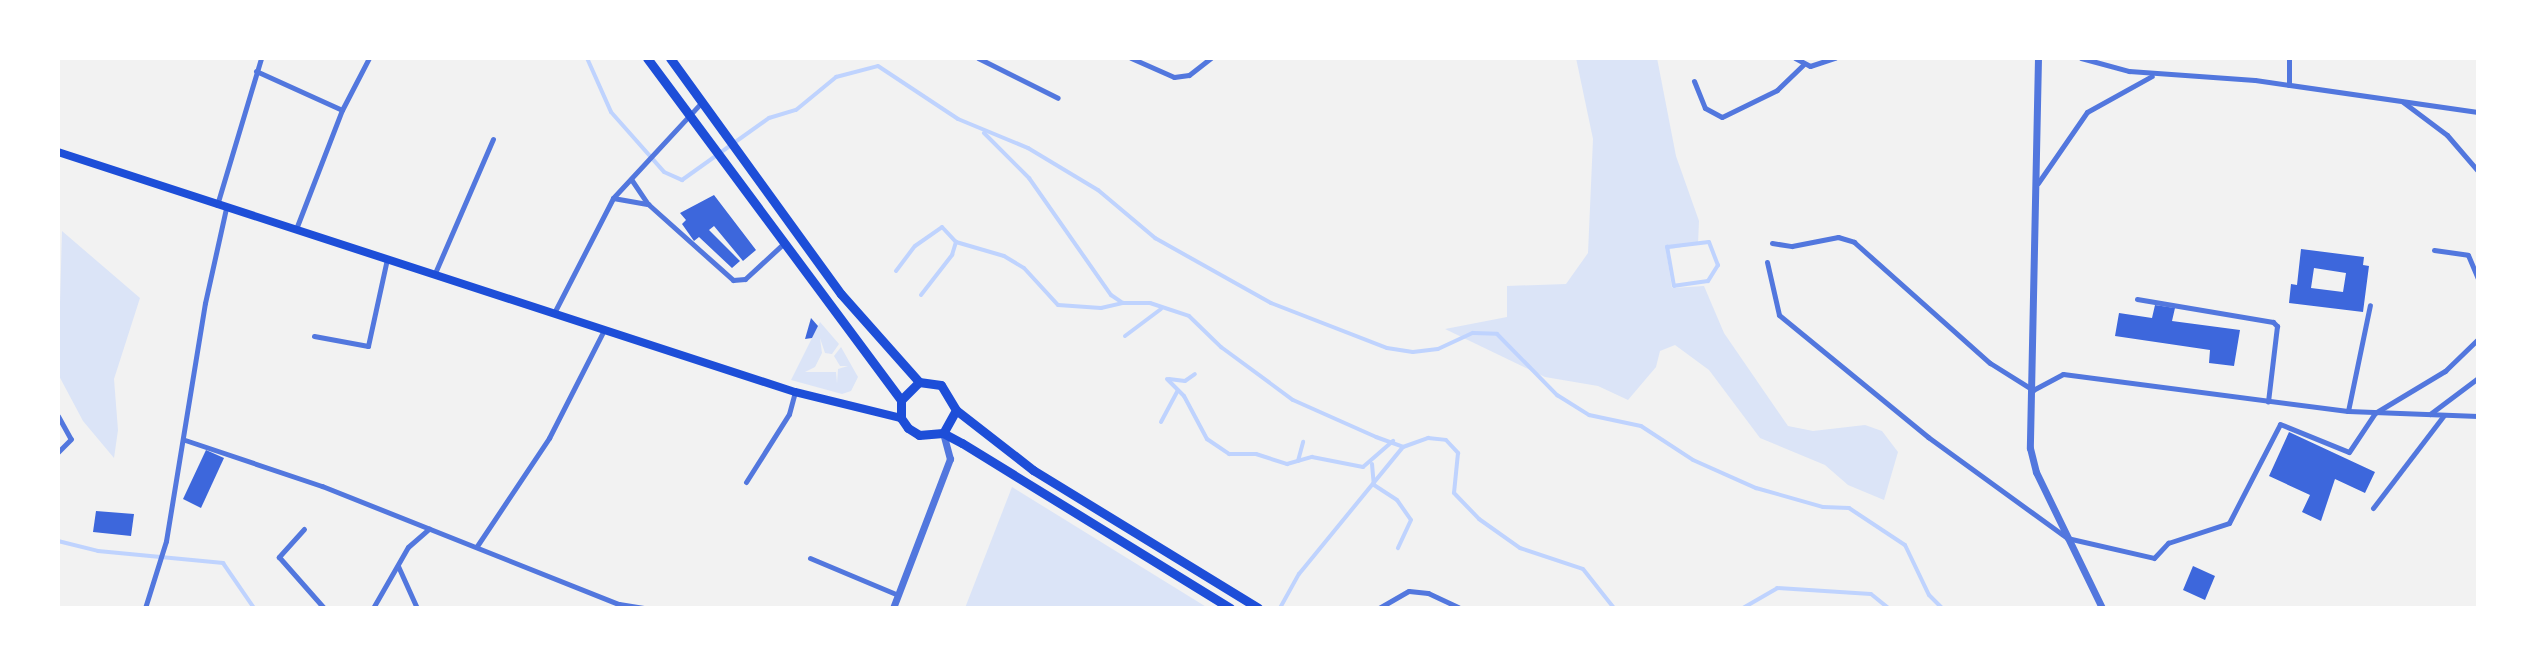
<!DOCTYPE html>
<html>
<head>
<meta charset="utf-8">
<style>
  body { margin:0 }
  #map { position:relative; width:2536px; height:666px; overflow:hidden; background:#f2f2f2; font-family:Lato,sans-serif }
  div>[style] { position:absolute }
  .green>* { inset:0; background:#dbe4f7 }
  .stream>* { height:4px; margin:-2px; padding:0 2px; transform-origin:2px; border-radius:2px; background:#bfd3fe }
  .building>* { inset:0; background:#3d67dc }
  .minor>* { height:5px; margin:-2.5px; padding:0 2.5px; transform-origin:2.5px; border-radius:2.5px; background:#5277de }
  .tertiary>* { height:7px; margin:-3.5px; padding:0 3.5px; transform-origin:3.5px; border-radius:3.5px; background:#5277de }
  .secondary>* { height:8px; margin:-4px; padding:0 4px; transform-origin:4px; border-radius:4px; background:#1d4ed8 }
  .primary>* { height:9px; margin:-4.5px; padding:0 4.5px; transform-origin:4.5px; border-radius:4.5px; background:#1d4ed8 }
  span { translate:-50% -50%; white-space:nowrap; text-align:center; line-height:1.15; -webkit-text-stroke:6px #fff; paint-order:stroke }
  .frame { position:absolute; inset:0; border:60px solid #fff; pointer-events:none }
</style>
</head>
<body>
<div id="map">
  <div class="green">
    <div style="clip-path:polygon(1576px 58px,1657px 58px,1676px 156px,1699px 221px,1698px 244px,1666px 250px,1672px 288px,1704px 286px,1724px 333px,1788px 426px,1813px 431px,1865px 425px,1882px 431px,1898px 452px,1884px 500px,1848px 485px,1825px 465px,1760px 438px,1709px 370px,1675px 345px,1660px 351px,1656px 367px,1628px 400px,1598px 386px,1545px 377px,1445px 329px,1507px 317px,1507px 286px,1566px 284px,1588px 253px,1593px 139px)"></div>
    <div style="clip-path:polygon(62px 231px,140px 298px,114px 379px,118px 430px,114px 458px,83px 421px,58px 374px)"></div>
    <div style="clip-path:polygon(820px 322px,839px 344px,832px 354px,825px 353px,820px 338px,822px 353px,815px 367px,805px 372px,836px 372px,837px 383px,838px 369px,848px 366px,840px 366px,834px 356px,841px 347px,858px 377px,851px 391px,842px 394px,791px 380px)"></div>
    <div style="clip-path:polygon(1012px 487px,1208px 608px,965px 608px)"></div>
  </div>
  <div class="stream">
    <div style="left:587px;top:58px;width:59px;rotate:66deg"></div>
    <div style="left:611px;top:112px;width:80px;rotate:48.5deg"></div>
    <div style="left:664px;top:172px;width:20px;rotate:24deg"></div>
    <div style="left:682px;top:180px;width:107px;rotate:-35.5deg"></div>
    <div style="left:769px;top:118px;width:28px;rotate:-17deg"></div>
    <div style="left:796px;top:110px;width:52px;rotate:-39.5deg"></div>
    <div style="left:836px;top:77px;width:43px;rotate:-14.7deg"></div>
    <div style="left:878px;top:66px;width:96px;rotate:33.5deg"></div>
    <div style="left:958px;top:119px;width:76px;rotate:22.5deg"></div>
    <div style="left:1028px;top:148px;width:82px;rotate:31deg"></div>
    <div style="left:1098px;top:190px;width:75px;rotate:40.1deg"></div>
    <div style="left:1155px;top:238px;width:133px;rotate:29.3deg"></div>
    <div style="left:1271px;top:303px;width:124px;rotate:21.2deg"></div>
    <div style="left:1387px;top:348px;width:26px;rotate:9deg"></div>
    <div style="left:1413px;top:352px;width:25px;rotate:-7deg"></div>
    <div style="left:1438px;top:349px;width:38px;rotate:-25deg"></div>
    <div style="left:1473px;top:333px;width:24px;rotate:2deg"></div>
    <div style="left:1497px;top:334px;width:86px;rotate:45.5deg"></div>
    <div style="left:1557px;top:395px;width:38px;rotate:32deg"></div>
    <div style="left:1589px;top:415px;width:53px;rotate:11.9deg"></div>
    <div style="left:1641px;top:426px;width:62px;rotate:33.2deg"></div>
    <div style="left:1693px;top:460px;width:69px;rotate:24deg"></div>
    <div style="left:1756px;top:488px;width:70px;rotate:15.8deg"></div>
    <div style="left:1823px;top:507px;width:26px;rotate:2deg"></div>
    <div style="left:1849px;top:508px;width:67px;rotate:33.5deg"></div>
    <div style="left:1905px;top:545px;width:55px;rotate:64.4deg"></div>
    <div style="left:1929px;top:595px;width:18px;rotate:45deg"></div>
    <div style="left:984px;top:133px;width:64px;rotate:45deg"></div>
    <div style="left:1029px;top:178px;width:143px;rotate:55deg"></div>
    <div style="left:1111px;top:295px;width:14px;rotate:34deg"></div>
    <div style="left:1123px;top:303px;width:27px"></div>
    <div style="left:1150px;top:303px;width:41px;rotate:18.4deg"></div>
    <div style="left:1189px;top:316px;width:45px;rotate:44.1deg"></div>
    <div style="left:1221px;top:347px;width:89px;rotate:36.4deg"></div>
    <div style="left:1293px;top:400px;width:91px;rotate:24deg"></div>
    <div style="left:1376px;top:437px;width:29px;rotate:20deg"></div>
    <div style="left:1403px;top:447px;width:27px;rotate:-20deg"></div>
    <div style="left:1428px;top:438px;width:18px;rotate:6deg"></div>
    <div style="left:1446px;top:440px;width:18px;rotate:47deg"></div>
    <div style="left:1458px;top:453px;width:40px;rotate:95.7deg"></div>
    <div style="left:1454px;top:493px;width:36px;rotate:46deg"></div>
    <div style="left:1479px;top:519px;width:50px;rotate:35.3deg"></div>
    <div style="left:1520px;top:548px;width:66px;rotate:18.4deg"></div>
    <div style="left:1583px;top:569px;width:50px;rotate:51.5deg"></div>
    <div style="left:1709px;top:242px;width:25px;rotate:69deg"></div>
    <div style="left:1718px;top:265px;width:19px;rotate:122deg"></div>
    <div style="left:1708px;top:281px;width:34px;rotate:172deg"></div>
    <div style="left:1674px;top:286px;width:40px;rotate:-100deg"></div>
    <div style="left:1667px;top:247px;width:42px;rotate:-6.8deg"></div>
    <div style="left:896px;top:271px;width:31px;rotate:-53deg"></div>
    <div style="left:915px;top:246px;width:33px;rotate:-35deg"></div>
    <div style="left:942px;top:227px;width:21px;rotate:47deg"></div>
    <div style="left:956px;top:242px;width:50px;rotate:16.3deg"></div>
    <div style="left:1004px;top:256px;width:23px;rotate:31deg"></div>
    <div style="left:1024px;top:268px;width:50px;rotate:47.4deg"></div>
    <div style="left:1058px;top:305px;width:43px;rotate:4deg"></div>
    <div style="left:1101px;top:308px;width:23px;rotate:-13deg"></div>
    <div style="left:921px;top:295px;width:51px;rotate:-52.2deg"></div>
    <div style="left:952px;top:255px;width:14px;rotate:-73deg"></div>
    <div style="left:1125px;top:336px;width:45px;rotate:-36.9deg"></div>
    <div style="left:1167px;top:379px;width:24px;rotate:45deg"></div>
    <div style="left:1184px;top:396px;width:49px;rotate:61.9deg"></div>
    <div style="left:1207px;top:439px;width:27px;rotate:34deg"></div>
    <div style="left:1229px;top:454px;width:27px"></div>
    <div style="left:1256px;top:454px;width:33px;rotate:18deg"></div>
    <div style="left:1287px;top:464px;width:26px;rotate:-16deg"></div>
    <div style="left:1312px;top:457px;width:52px;rotate:11.1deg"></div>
    <div style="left:1363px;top:467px;width:40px;rotate:-41deg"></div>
    <div style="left:1169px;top:379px;width:16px;rotate:7deg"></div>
    <div style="left:1185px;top:381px;width:12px;rotate:-35deg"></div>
    <div style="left:1161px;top:422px;width:36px;rotate:-62deg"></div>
    <div style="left:1298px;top:461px;width:20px;rotate:-75deg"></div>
    <div style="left:1372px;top:464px;width:21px;rotate:85deg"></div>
    <div style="left:1374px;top:485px;width:27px;rotate:33deg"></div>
    <div style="left:1397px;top:500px;width:24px;rotate:55deg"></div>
    <div style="left:1411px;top:520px;width:31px;rotate:115deg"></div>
    <div style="left:58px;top:541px;width:41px;rotate:14deg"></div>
    <div style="left:98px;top:551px;width:126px;rotate:5.5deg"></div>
    <div style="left:223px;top:563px;width:55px;rotate:55.4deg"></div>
    <div style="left:1280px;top:608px;width:39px;rotate:-61deg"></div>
    <div style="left:1299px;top:574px;width:163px;rotate:-50.7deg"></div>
    <div style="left:1743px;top:608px;width:39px;rotate:-30deg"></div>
    <div style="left:1777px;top:588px;width:94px;rotate:3.7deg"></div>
    <div style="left:1871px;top:594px;width:22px;rotate:39deg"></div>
  </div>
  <div class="building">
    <div style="clip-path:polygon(714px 195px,756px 250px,743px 261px,714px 226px,709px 230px,740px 261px,732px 268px,699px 237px,694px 241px,682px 224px,686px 220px,680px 213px)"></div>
    <div style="clip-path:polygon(evenodd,2301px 249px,2364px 257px,2363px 265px,2369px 266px,2363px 312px,2289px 303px,2291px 284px,2297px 285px,2301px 249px,2314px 268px,2346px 273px,2343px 292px,2311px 288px,2314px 268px)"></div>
    <div style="clip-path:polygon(2155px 305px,2175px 308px,2172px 321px,2240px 330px,2234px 366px,2209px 363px,2210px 350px,2115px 336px,2119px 313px,2152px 318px)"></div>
    <div style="clip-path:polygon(811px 318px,818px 326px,812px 338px,805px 339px)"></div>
    <div style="clip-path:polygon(2289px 432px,2375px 472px,2365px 493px,2335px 479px,2321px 521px,2302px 512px,2310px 495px,2269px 476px)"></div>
    <div style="clip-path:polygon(206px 450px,224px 458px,201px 508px,183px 499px)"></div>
    <div style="clip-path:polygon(96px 511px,134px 514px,131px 536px,93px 532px)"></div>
    <div style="clip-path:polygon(2193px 566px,2215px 576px,2205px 600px,2183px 590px)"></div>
  </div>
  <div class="minor">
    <div style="left:978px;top:58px;width:89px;rotate:26.6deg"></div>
    <div style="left:1131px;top:58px;width:47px;rotate:23.8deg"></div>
    <div style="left:1174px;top:77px;width:15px;rotate:-8deg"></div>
    <div style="left:1189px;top:75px;width:28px;rotate:-38deg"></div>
    <div style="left:1795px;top:58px;width:17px;rotate:28deg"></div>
    <div style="left:1810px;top:66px;width:26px;rotate:-18deg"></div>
    <div style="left:2081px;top:58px;width:50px;rotate:15.2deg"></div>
    <div style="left:2129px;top:71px;width:126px;rotate:4.1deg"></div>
    <div style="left:2255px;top:80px;width:225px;rotate:8.2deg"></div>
    <div style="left:256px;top:71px;width:94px;rotate:24.4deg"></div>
    <div style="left:1694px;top:81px;width:29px;rotate:68deg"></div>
    <div style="left:1705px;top:108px;width:19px;rotate:28deg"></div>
    <div style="left:1722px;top:117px;width:61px;rotate:-26.1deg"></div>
    <div style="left:1777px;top:90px;width:36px;rotate:-44deg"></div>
    <div style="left:2289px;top:85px;width:27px;rotate:-90deg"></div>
    <div style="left:2403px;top:102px;width:55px;rotate:36.9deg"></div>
    <div style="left:2447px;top:135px;width:48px;rotate:49.3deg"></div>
    <div style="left:631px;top:179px;width:29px;rotate:56deg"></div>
    <div style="left:2038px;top:183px;width:86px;rotate:-55.4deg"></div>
    <div style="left:2087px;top:112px;width:74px;rotate:-29deg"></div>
    <div style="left:613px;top:198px;width:131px;rotate:-47.2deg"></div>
    <div style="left:217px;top:205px;width:153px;rotate:-73.3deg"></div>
    <div style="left:296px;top:229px;width:128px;rotate:-68.9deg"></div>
    <div style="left:342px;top:110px;width:59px;rotate:-62.6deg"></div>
    <div style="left:1772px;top:243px;width:20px;rotate:9deg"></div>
    <div style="left:1792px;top:246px;width:47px;rotate:-11.1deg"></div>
    <div style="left:1838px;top:237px;width:17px;rotate:17deg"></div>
    <div style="left:1854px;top:242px;width:182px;rotate:41.7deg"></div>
    <div style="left:1990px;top:363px;width:51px;rotate:32.1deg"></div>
    <div style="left:2033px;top:390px;width:34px;rotate:-28deg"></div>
    <div style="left:2063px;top:374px;width:287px;rotate:7.4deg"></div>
    <div style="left:2348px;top:411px;width:130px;rotate:2.2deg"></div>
    <div style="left:2434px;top:250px;width:34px;rotate:8deg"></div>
    <div style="left:2468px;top:255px;width:26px;rotate:67deg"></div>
    <div style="left:1767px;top:262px;width:54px;rotate:77.2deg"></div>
    <div style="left:1779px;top:315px;width:193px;rotate:39.3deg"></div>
    <div style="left:1928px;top:437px;width:172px;rotate:36deg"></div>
    <div style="left:2067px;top:538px;width:89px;rotate:12.9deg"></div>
    <div style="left:2154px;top:558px;width:21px;rotate:-47deg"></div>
    <div style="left:2168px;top:543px;width:64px;rotate:-18.2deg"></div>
    <div style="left:2229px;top:523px;width:111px;rotate:-62.7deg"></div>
    <div style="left:2280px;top:424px;width:74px;rotate:22.1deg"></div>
    <div style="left:2349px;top:452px;width:47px;rotate:-56.3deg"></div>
    <div style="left:2375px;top:413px;width:82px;rotate:-31deg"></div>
    <div style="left:2445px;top:371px;width:46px;rotate:-44.1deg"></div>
    <div style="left:435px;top:273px;width:146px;rotate:-66.6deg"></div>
    <div style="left:2137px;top:299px;width:138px;rotate:9.6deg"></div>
    <div style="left:2273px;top:322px;width:6px;rotate:45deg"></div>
    <div style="left:2277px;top:326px;width:76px;rotate:96.8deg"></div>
    <div style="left:554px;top:313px;width:129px;rotate:-62.8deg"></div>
    <div style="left:613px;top:198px;width:36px;rotate:10deg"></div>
    <div style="left:648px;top:204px;width:114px;rotate:41.8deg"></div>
    <div style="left:733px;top:280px;width:12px;rotate:-5deg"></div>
    <div style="left:745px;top:279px;width:50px;rotate:-42.6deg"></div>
    <div style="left:314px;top:336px;width:55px;rotate:10.5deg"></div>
    <div style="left:368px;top:346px;width:89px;rotate:-77.7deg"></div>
    <div style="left:2348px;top:411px;width:108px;rotate:-78.3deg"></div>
    <div style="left:2430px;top:414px;width:60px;rotate:-36.9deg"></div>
    <div style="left:58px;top:416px;width:26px;rotate:61deg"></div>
    <div style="left:71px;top:439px;width:18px;rotate:135deg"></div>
    <div style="left:185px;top:440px;width:145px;rotate:18.6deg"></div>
    <div style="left:322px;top:486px;width:320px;rotate:21.7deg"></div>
    <div style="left:619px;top:604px;width:25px;rotate:9deg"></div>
    <div style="left:746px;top:482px;width:80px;rotate:-57.7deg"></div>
    <div style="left:789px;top:414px;width:23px;rotate:-75deg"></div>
    <div style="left:2373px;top:508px;width:117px;rotate:-52.6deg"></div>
    <div style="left:304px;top:529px;width:38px;rotate:132deg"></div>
    <div style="left:279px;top:557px;width:68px;rotate:48.6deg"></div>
    <div style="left:477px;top:546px;width:130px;rotate:-56.3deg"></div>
    <div style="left:549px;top:438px;width:121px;rotate:-63deg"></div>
    <div style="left:810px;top:558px;width:95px;rotate:22.8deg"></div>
    <div style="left:398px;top:566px;width:46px;rotate:65.7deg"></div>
    <div style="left:145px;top:608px;width:70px;rotate:-72.6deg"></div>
    <div style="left:166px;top:541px;width:241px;rotate:-80.7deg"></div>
    <div style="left:205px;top:303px;width:97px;rotate:-77.5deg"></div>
    <div style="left:373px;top:608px;width:70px;rotate:-60.2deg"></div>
    <div style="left:408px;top:547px;width:28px;rotate:-41deg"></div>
    <div style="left:1379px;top:608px;width:34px;rotate:-30deg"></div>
    <div style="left:1409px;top:591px;width:19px;rotate:6deg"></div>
    <div style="left:1428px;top:593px;width:33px;rotate:25deg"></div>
  </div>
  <div class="tertiary">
    <div style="left:2038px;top:58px;width:390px;rotate:91.2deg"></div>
    <div style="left:2030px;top:448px;width:25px;rotate:76deg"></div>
    <div style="left:2036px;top:472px;width:151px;rotate:64.1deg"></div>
    <div style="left:893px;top:608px;width:160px;rotate:-69.1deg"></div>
    <div style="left:950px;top:459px;width:27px;rotate:-105deg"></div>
  </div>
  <div class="secondary">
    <div style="left:58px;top:152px;width:775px;rotate:18.04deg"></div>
    <div style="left:795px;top:392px;width:109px;rotate:13.8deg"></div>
  </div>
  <div class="primary">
    <div style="left:647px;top:58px;width:426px;rotate:53.4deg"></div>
    <div style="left:901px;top:400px;width:18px;rotate:90deg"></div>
    <div style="left:901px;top:418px;width:12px;rotate:55deg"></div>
    <div style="left:908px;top:428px;width:13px;rotate:32deg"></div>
    <div style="left:919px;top:435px;width:24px;rotate:-5deg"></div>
    <div style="left:943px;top:433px;width:21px;rotate:28deg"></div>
    <div style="left:962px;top:443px;width:315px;rotate:31.6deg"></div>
    <div style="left:670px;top:58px;width:291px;rotate:54.1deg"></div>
    <div style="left:841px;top:294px;width:118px;rotate:48.4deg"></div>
    <div style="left:901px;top:400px;width:25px;rotate:-45deg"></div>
    <div style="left:919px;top:382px;width:22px;rotate:8deg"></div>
    <div style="left:941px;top:385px;width:29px;rotate:59deg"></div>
    <div style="left:956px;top:410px;width:26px;rotate:119deg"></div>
    <div style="left:956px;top:410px;width:98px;rotate:37.9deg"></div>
    <div style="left:1033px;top:470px;width:264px;rotate:31.5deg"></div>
  </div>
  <div class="frame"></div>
</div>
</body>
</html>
